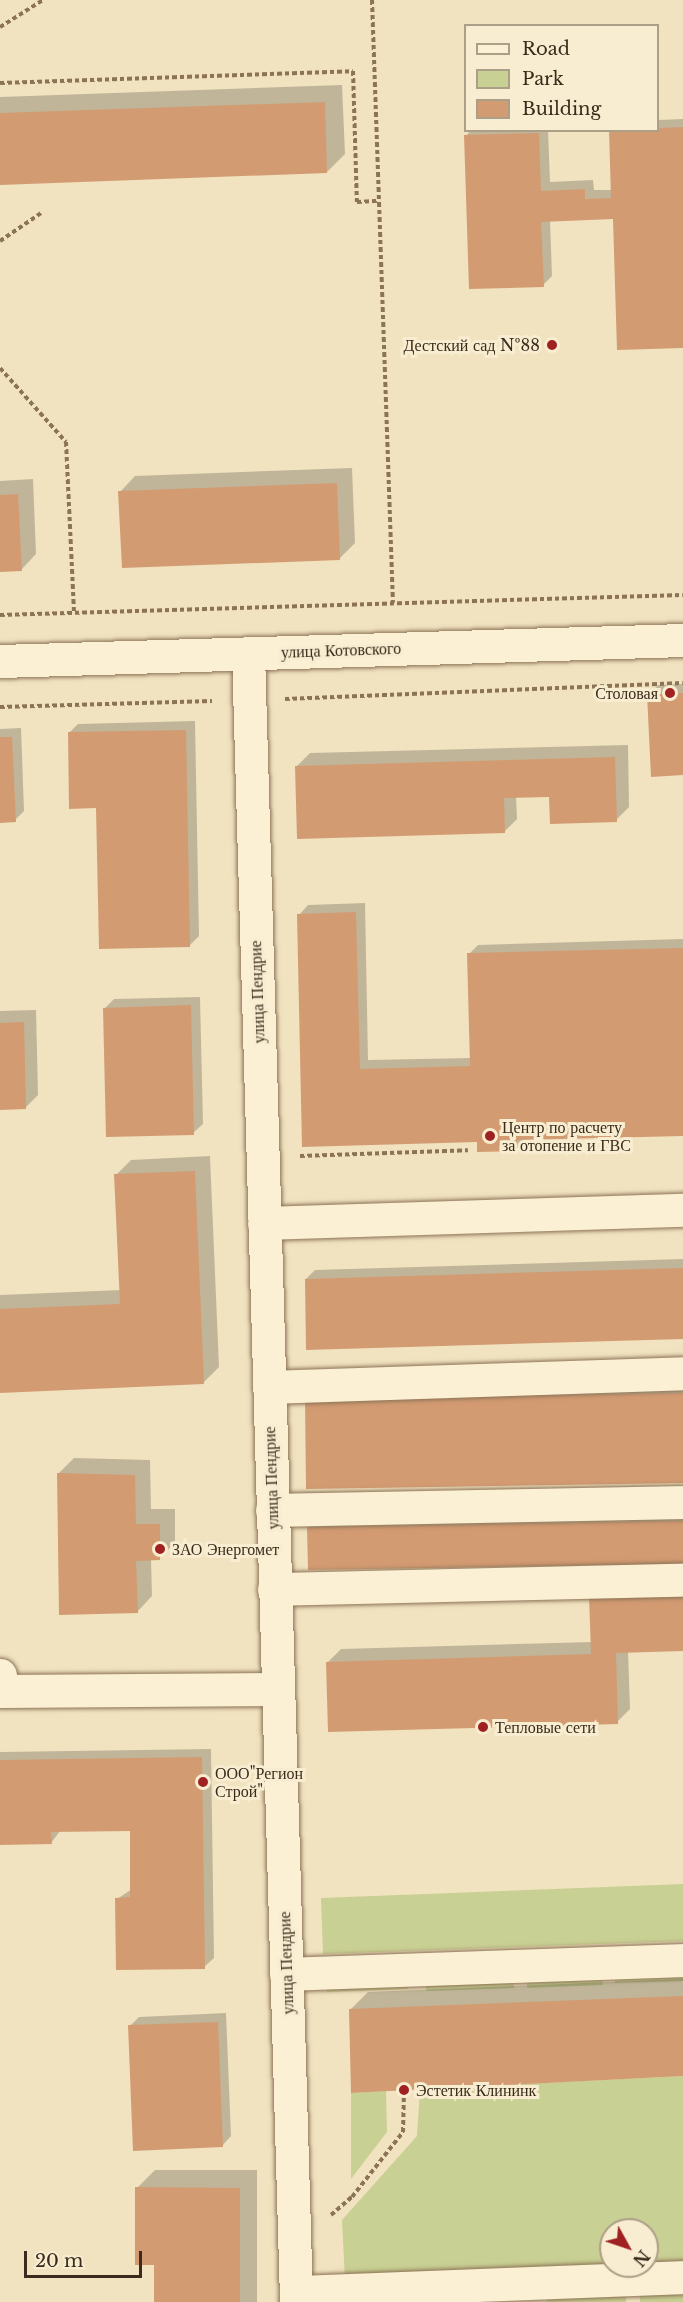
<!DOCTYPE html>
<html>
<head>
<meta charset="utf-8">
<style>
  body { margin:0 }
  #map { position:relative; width:683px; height:2302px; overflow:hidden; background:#f1e3c0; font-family:"Libre Baskerville",serif }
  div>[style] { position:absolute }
  .green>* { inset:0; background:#c9d093 }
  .shadow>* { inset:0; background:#0003 }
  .building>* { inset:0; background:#d39b72 }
  .path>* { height:4px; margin-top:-2px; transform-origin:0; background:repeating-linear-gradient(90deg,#8c7356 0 4.5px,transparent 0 7.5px) }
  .roads { filter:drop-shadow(0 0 2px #8c7356) drop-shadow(0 0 2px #8c7356) }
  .minor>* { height:33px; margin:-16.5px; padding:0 16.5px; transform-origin:16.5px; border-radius:16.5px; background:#fbf0d4 }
  .dots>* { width:16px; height:16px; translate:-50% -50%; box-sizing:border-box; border:3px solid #f8edd0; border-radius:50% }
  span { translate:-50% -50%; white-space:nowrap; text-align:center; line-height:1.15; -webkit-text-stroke:6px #f8edd0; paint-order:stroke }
  .poi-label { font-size:16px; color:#3a2b1c }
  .right { translate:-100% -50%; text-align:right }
  .left { translate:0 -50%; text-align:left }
  .street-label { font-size:16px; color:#3a2b1c }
  .legend { position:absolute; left:464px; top:24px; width:195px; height:108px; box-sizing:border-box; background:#f8edd0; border:2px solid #ac9f88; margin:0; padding:8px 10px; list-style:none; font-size:18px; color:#3a2b1c }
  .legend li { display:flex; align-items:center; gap:12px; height:30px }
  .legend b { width:30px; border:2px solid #ac9f88 }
  .north { position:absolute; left:599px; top:2218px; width:60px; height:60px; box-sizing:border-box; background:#f8edd0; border:2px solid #ac9f88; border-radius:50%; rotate:130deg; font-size:16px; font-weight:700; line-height:24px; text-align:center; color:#3a2b1c }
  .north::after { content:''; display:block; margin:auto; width:21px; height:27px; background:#a02121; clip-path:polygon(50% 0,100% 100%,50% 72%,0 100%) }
  .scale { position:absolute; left:24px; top:2251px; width:118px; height:27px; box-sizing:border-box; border:3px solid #3a2b1c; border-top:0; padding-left:8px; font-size:18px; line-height:21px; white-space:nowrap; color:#3a2b1c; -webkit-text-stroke:4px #f8edd0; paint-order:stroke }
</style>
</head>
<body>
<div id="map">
  <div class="green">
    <div style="clip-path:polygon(683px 1884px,683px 1941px,323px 1954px,321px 1898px)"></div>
    <div style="clip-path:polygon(683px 1966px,683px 1981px,615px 1983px,615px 1968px)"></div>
    <div style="clip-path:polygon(602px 1969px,603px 1985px,527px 1988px,527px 1972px)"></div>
    <div style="clip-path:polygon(514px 1970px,514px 1988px,426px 1991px,425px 1973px)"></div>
    <div style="clip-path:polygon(408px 1975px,408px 1989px,327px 1992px,327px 1978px)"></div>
    <div style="clip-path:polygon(evenodd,683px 2076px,683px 2266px,345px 2281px,342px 2220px,417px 2136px,420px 2089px,683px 2076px,611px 2230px,647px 2230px,647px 2266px,611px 2266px,611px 2230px)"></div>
    <div style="clip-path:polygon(386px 2091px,387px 2132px,351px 2179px,351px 2093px)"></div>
    <div style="clip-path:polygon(683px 2282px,683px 2302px,640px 2302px,639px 2284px)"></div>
    <div style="clip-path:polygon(626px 2284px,626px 2302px,547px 2302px,547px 2287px)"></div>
  </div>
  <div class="shadow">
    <div style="clip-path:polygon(342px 85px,345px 154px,327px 172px,0 183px,0 97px)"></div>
    <div style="clip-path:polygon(683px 119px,683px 346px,614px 218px,550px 220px,552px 276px,543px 285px,466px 136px,471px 130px,548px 130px,550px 182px,593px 180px,594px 190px,612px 190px,658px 130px,658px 120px)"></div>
    <div style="clip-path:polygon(352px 468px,355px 543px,339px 559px,120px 492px,135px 476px)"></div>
    <div style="clip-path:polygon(33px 479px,36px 554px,21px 570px,0 570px,0 481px)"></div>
    <div style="clip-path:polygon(683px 684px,683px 774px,649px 695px,658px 685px)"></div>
    <div style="clip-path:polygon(195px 721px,199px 936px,189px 946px,98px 807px,69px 733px,78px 724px)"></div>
    <div style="clip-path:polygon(21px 728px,24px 811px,15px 820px,0 821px,0 729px)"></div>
    <div style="clip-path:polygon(628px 745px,629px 807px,616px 820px,551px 795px,516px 796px,517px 819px,504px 832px,297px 766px,310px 753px)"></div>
    <div style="clip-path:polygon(365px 903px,368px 1060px,471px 1058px,469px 954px,478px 945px,683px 939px,683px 1134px,525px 1138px,516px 1150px,478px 1141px,304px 1145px,299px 915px,308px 905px)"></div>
    <div style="clip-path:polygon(200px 997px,203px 1124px,193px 1133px,105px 1008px,114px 999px)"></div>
    <div style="clip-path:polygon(36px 1010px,38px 1095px,25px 1108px,0 1108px,0 1011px)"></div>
    <div style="clip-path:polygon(210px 1156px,219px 1367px,203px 1383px,0 1392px,0 1295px,121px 1290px,116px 1175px,131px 1160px)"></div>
    <div style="clip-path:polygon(683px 1259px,683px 1338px,306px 1279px,315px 1270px)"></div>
    <div style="clip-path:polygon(683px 1389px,683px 1482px,306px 1399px)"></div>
    <div style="clip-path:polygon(74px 1458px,150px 1460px,151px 1509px,175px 1509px,175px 1543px,159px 1558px,151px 1559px,152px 1596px,137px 1612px,58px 1474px)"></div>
    <div style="clip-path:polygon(683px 1517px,683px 1562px,309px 1528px,313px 1523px)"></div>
    <div style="clip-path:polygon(592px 1642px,683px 1650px,628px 1651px,630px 1709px,617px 1722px,328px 1662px,341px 1649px)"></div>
    <div style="clip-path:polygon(211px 1749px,214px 1958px,204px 1967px,117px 1899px,132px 1889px,131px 1830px,60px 1831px,51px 1843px,0 1843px,0 1752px)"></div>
    <div style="clip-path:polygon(683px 1979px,683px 2074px,350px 2010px,368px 1992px)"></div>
    <div style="clip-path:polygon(226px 2013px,231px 2136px,222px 2146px,130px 2026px,139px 2017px)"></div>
    <div style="clip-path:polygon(155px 2170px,257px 2170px,257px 2302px,155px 2302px,155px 2264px,137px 2188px)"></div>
  </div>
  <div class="building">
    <div style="clip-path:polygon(325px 102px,327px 173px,0 185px,0 113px)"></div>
    <div style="clip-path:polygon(683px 127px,683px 348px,617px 350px,613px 219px,541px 222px,544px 287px,469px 289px,464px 135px,539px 133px,541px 191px,585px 189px,585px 199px,611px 198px,609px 130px)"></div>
    <div style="clip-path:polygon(337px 483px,340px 560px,122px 568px,118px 491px)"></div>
    <div style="clip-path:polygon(18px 494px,22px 571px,0 572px,0 495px)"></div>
    <div style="clip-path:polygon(683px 693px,683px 775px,651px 777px,647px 694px)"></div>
    <div style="clip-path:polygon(186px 730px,190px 947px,99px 949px,96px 808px,69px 809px,68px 732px)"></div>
    <div style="clip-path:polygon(0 737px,12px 737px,16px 822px,0 823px)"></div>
    <div style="clip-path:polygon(615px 757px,617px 822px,550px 824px,549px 797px,504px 798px,505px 833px,297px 839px,295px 766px)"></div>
    <div style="clip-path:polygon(356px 912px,360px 1069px,470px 1066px,467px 953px,683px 948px,683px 1136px,517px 1140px,517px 1151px,477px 1152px,477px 1142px,302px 1147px,297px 914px)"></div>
    <div style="clip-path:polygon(191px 1005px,194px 1135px,106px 1137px,103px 1008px)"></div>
    <div style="clip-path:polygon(24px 1022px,26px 1109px,0 1110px,0 1023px)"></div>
    <div style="clip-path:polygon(195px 1171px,204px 1384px,0 1393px,0 1309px,120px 1304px,114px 1174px)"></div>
    <div style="clip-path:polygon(683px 1268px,683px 1339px,306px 1350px,305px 1279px)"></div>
    <div style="clip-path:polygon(683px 1393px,683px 1483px,306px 1489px,305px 1399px)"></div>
    <div style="clip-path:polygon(57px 1473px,135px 1475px,136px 1524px,160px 1524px,160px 1560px,136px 1561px,138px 1613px,59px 1615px)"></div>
    <div style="clip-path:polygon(683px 1521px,683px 1564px,308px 1570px,307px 1527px)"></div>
    <div style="clip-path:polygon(683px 1592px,683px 1651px,616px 1653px,618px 1724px,328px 1732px,326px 1662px,591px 1654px,589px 1595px)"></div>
    <div style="clip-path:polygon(202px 1757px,205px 1969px,116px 1970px,115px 1898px,130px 1897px,130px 1831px,51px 1832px,52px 1844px,0 1845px,0 1760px)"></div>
    <div style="clip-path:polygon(683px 1996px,683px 2076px,351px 2093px,349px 2009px)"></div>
    <div style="clip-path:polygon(218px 2022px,223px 2147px,133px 2151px,128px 2025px)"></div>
    <div style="clip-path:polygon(135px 2187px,240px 2188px,240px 2302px,154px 2302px,154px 2265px,135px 2265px)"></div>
  </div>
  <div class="path">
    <div style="left:372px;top:0;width:603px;rotate:88.01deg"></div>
    <div style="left:0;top:27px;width:51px;rotate:-32.1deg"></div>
    <div style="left:0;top:83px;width:353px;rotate:-1.9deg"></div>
    <div style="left:353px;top:71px;width:131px;rotate:88.3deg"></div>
    <div style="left:357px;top:202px;width:22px;rotate:-3deg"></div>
    <div style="left:0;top:241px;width:50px;rotate:-34.3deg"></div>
    <div style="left:0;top:368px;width:99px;rotate:48.3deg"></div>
    <div style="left:66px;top:442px;width:171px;rotate:87.3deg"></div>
    <div style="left:0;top:615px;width:683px;rotate:-1.68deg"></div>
    <div style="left:285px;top:699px;width:398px;rotate:-2.3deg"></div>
    <div style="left:0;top:707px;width:212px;rotate:-1.6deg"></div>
    <div style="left:300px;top:1156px;width:168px;rotate:-2deg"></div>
    <div style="left:331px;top:2215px;width:28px;rotate:-41deg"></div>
    <div style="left:352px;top:2197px;width:83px;rotate:-51.9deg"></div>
    <div style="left:403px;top:2132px;width:42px;rotate:-88.6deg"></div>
  </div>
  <div class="roads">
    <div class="minor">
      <div style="left:248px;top:653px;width:1650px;rotate:88.33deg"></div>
      <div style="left:0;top:661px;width:683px;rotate:-1.76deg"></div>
      <div style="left:264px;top:1223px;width:419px;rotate:-1.8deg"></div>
      <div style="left:269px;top:1387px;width:414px;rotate:-1.9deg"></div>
      <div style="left:272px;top:1510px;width:411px;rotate:-1.1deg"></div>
      <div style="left:274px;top:1589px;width:409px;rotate:-1.3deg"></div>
      <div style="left:0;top:1675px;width:16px;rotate:86deg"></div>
      <div style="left:1px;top:1691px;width:276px;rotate:-0.4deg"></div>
      <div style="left:286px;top:1974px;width:397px;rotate:-2deg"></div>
      <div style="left:296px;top:2292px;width:387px;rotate:-2.2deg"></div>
    </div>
  </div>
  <div class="dots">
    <div style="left:552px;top:345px;background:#a02121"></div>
    <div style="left:670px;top:693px;background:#a02121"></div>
    <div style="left:490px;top:1136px;background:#a02121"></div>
    <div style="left:160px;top:1549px;background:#a02121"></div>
    <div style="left:483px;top:1727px;background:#a02121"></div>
    <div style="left:203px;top:1782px;background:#a02121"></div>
    <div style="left:404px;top:2090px;background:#a02121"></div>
  </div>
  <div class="poi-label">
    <span class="right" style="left:540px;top:345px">Дестский сад №88</span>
    <span class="right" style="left:658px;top:693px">Столовая</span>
    <span class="left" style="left:502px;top:1136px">Центр по расчету<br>за отопение и ГВС</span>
    <span class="left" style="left:172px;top:1549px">ЗАО Энергомет</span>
    <span class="left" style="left:495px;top:1727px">Тепловые сети</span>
    <span class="left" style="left:215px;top:1782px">ООО"Регион<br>Строй"</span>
    <span class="left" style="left:416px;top:2090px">Эстетик Клининк</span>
  </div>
  <div class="street-label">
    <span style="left:341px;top:650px;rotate:-2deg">улица Котовского</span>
    <span style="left:257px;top:992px;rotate:-92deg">улица Пендрие</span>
    <span style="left:271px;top:1478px;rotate:-92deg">улица Пендрие</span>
    <span style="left:286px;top:1963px;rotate:-92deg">улица Пендрие</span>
  </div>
  <ul class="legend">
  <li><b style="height:8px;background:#fbf0d4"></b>Road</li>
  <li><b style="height:16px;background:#c9d093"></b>Park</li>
  <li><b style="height:16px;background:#d39b72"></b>Building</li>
  </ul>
  <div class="north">N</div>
  <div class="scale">20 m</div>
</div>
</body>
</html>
